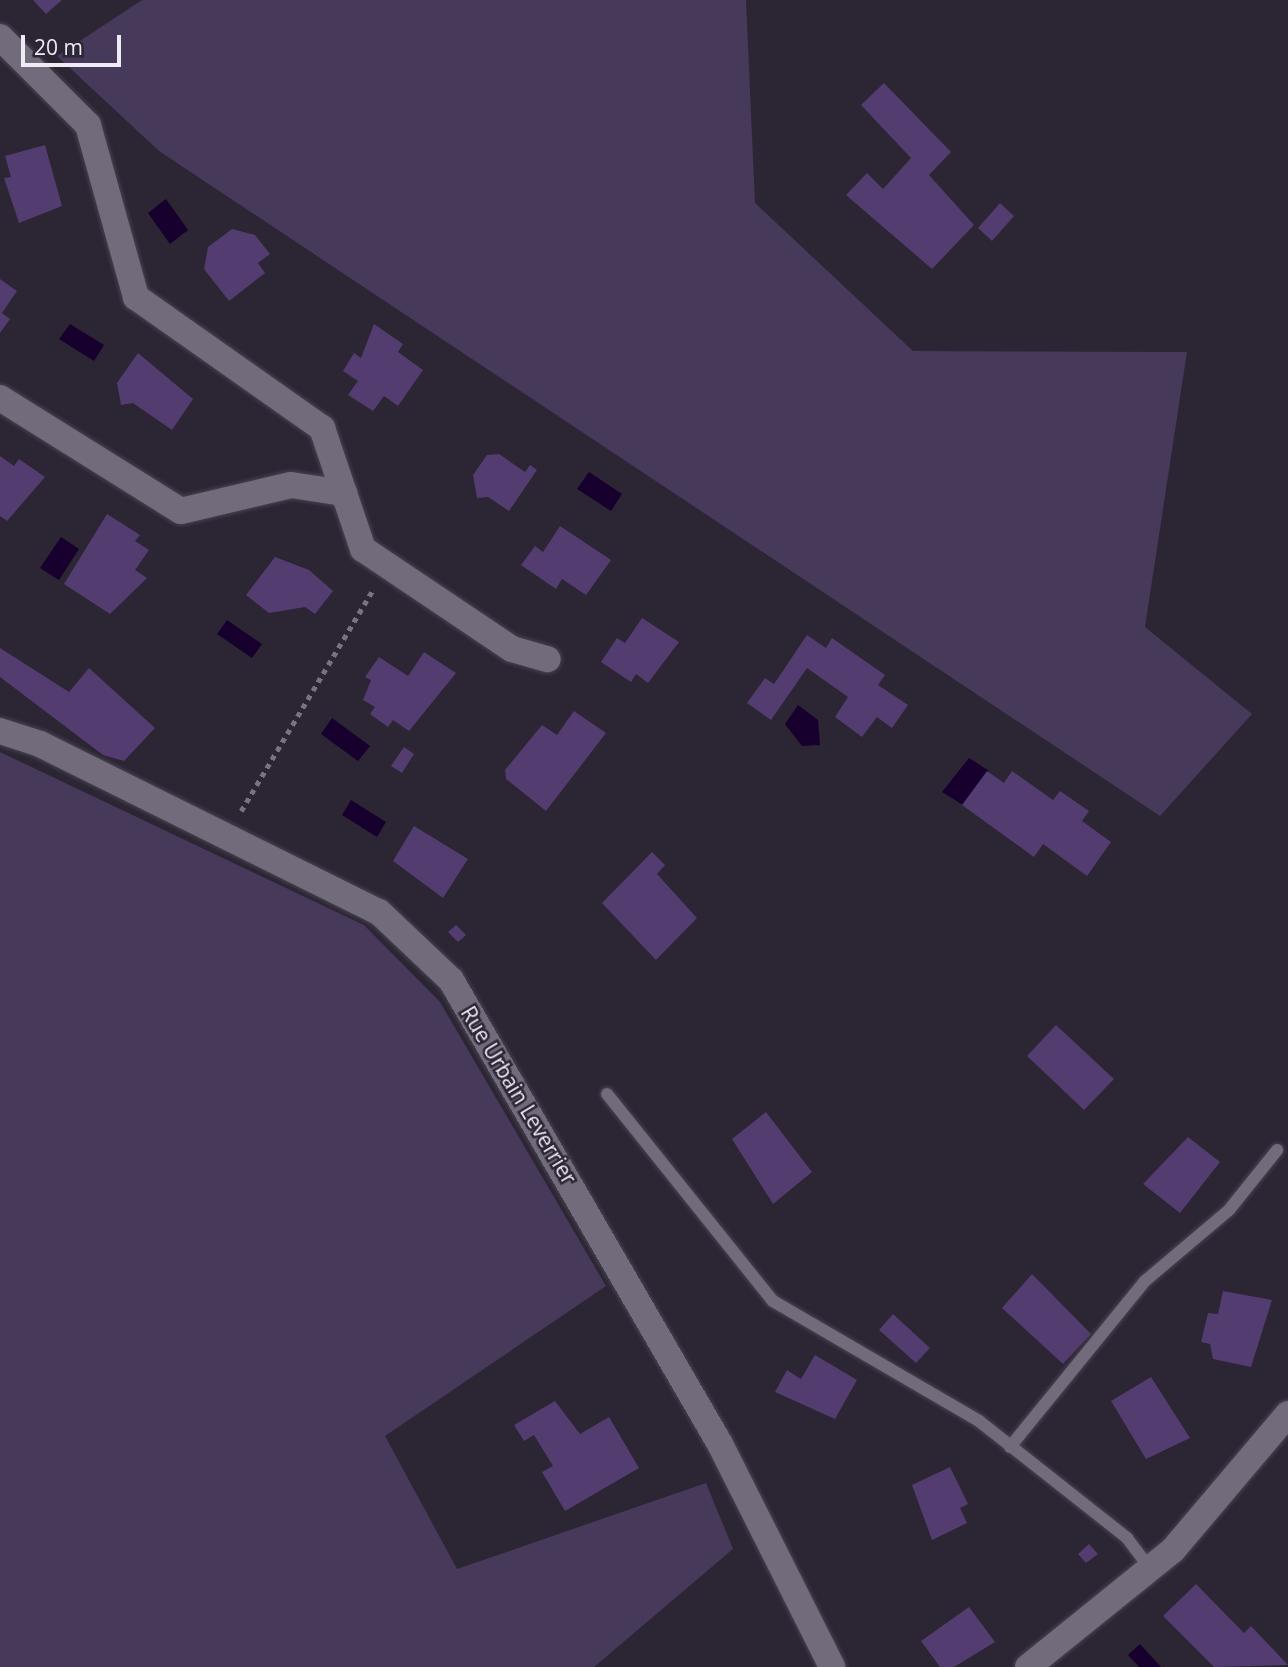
<!DOCTYPE html>
<html>
<head>
<meta charset="utf-8">
<style>
  body { margin:0 }
  #map { position:relative; width:1288px; height:1667px; overflow:hidden; background:#2b2534; font-family:"Open Sans",sans-serif }
  div>[style] { position:absolute }
  .green>* { inset:0; background:#47395a }
  .water>* { inset:0; background:#17002d }
  .building>* { inset:0; background:#533c6f }
  .path>* { height:4.5px; margin-top:-2.25px; transform-origin:0; background:repeating-linear-gradient(90deg,#787380 0 5px,transparent 0 10px) }
  .roads { filter:drop-shadow(0 0 2px #49434f) drop-shadow(0 0 2px #49434f) }
  .lane>* { height:12px; margin:-6px; padding:0 6px; transform-origin:6px; border-radius:6px; background:#716b7c }
  .street>* { height:26px; margin:-13px; padding:0 13px; transform-origin:13px; border-radius:13px; background:#716b7c }
  span { translate:-50% -50%; white-space:nowrap; text-align:center; line-height:1.15; -webkit-text-stroke:5px #2b2534; paint-order:stroke }
  .street-label { font-size:21px; color:#efebf5 }
  .scale { position:absolute; left:21px; top:35px; width:100px; height:32px; box-sizing:border-box; border:4px solid #efebf5; border-top:0; padding-left:9px; font-size:21px; line-height:24px; white-space:nowrap; color:#efebf5; -webkit-text-stroke:5px #2b2534; paint-order:stroke }
</style>
</head>
<body>
<div id="map">
  <div class="green">
    <div style="clip-path:polygon(142px 0,746px 0,755px 203px,913px 351px,1187px 352px,1145px 627px,1252px 714px,1160px 816px,159px 151px,57px 56px)"></div>
    <div style="clip-path:polygon(0 752px,364px 925px,440px 1002px,606px 1286px,385px 1436px,457px 1569px,706px 1483px,733px 1549px,594px 1667px,0 1667px)"></div>
  </div>
  <div class="water">
    <div style="clip-path:polygon(166px 199px,188px 230px,170px 244px,148px 213px)"></div>
    <div style="clip-path:polygon(70px 324px,104px 345px,94px 361px,59px 339px)"></div>
    <div style="clip-path:polygon(589px 472px,622px 494px,611px 511px,577px 489px)"></div>
    <div style="clip-path:polygon(61px 537px,79px 549px,59px 580px,40px 568px)"></div>
    <div style="clip-path:polygon(227px 620px,262px 644px,252px 658px,217px 634px)"></div>
    <div style="clip-path:polygon(798px 705px,818px 720px,820px 745px,802px 746px,785px 724px)"></div>
    <div style="clip-path:polygon(332px 718px,370px 746px,358px 761px,321px 734px)"></div>
    <div style="clip-path:polygon(969px 758px,989px 771px,963px 805px,942px 792px)"></div>
    <div style="clip-path:polygon(351px 800px,386px 822px,377px 837px,342px 815px)"></div>
    <div style="clip-path:polygon(1140px 1644px,1161px 1667px,1139px 1667px,1128px 1655px)"></div>
  </div>
  <div class="building">
    <div style="clip-path:polygon(33px 0,62px 0,46px 14px)"></div>
    <div style="clip-path:polygon(884px 83px,951px 152px,929px 175px,974px 225px,932px 269px,846px 195px,867px 173px,883px 189px,911px 158px,861px 105px)"></div>
    <div style="clip-path:polygon(45px 145px,62px 206px,19px 223px,4px 178px,11px 177px,5px 156px)"></div>
    <div style="clip-path:polygon(1000px 203px,1014px 216px,992px 241px,978px 228px)"></div>
    <div style="clip-path:polygon(232px 229px,255px 235px,270px 254px,258px 263px,265px 273px,229px 301px,204px 269px,208px 247px)"></div>
    <div style="clip-path:polygon(0 279px,17px 291px,2px 313px,10px 319px,0 333px)"></div>
    <div style="clip-path:polygon(374px 324px,403px 344px,398px 352px,423px 370px,398px 406px,384px 396px,373px 411px,348px 395px,358px 381px,343px 371px,354px 353px,361px 358px)"></div>
    <div style="clip-path:polygon(138px 353px,193px 399px,172px 430px,133px 403px,121px 405px,117px 383px)"></div>
    <div style="clip-path:polygon(499px 454px,525px 472px,530px 465px,537px 470px,509px 511px,488px 497px,477px 498px,473px 475px,487px 455px)"></div>
    <div style="clip-path:polygon(0 456px,14px 466px,19px 459px,45px 477px,7px 521px,0 516px)"></div>
    <div style="clip-path:polygon(107px 514px,140px 535px,135px 541px,149px 550px,135px 570px,147px 578px,110px 614px,64px 584px)"></div>
    <div style="clip-path:polygon(560px 526px,611px 560px,586px 595px,562px 579px,556px 589px,521px 565px,535px 546px,543px 552px)"></div>
    <div style="clip-path:polygon(275px 557px,309px 570px,333px 591px,315px 614px,305px 607px,269px 613px,246px 595px)"></div>
    <div style="clip-path:polygon(642px 618px,679px 642px,648px 683px,636px 674px,631px 682px,601px 662px,617px 638px,625px 643px)"></div>
    <div style="clip-path:polygon(807px 635px,826px 648px,832px 638px,885px 675px,878px 685px,908px 705px,892px 728px,877px 717px,862px 737px,835px 717px,848px 697px,807px 668px,771px 720px,747px 703px,765px 678px,774px 684px)"></div>
    <div style="clip-path:polygon(0 648px,69px 692px,89px 668px,155px 728px,124px 761px,103px 755px,0 677px)"></div>
    <div style="clip-path:polygon(424px 652px,456px 673px,409px 731px,393px 720px,388px 727px,370px 714px,375px 707px,363px 700px,371px 680px,365px 677px,379px 657px,408px 676px)"></div>
    <div style="clip-path:polygon(574px 711px,606px 733px,546px 811px,506px 779px,505px 770px,542px 725px,557px 735px)"></div>
    <div style="clip-path:polygon(404px 747px,414px 754px,402px 773px,391px 766px)"></div>
    <div style="clip-path:polygon(987px 771px,1004px 783px,1012px 771px,1053px 800px,1060px 791px,1089px 811px,1082px 821px,1111px 842px,1087px 876px,1043px 844px,1034px 857px,962px 805px)"></div>
    <div style="clip-path:polygon(414px 826px,468px 859px,443px 898px,393px 861px)"></div>
    <div style="clip-path:polygon(652px 852px,665px 865px,657px 874px,697px 918px,656px 960px,602px 903px)"></div>
    <div style="clip-path:polygon(456px 925px,466px 935px,458px 942px,448px 932px)"></div>
    <div style="clip-path:polygon(1056px 1025px,1114px 1079px,1084px 1110px,1027px 1056px)"></div>
    <div style="clip-path:polygon(766px 1112px,812px 1172px,773px 1204px,732px 1139px)"></div>
    <div style="clip-path:polygon(1188px 1137px,1220px 1162px,1180px 1213px,1143px 1184px)"></div>
    <div style="clip-path:polygon(1032px 1274px,1091px 1334px,1063px 1364px,1002px 1308px)"></div>
    <div style="clip-path:polygon(1223px 1291px,1272px 1300px,1251px 1367px,1213px 1359px,1210px 1344px,1201px 1342px,1208px 1313px,1218px 1314px)"></div>
    <div style="clip-path:polygon(893px 1314px,930px 1348px,916px 1363px,879px 1330px)"></div>
    <div style="clip-path:polygon(815px 1355px,857px 1380px,835px 1419px,775px 1392px,787px 1370px,801px 1379px)"></div>
    <div style="clip-path:polygon(1151px 1377px,1190px 1438px,1146px 1459px,1111px 1401px)"></div>
    <div style="clip-path:polygon(555px 1401px,580px 1434px,609px 1417px,639px 1468px,565px 1511px,542px 1472px,553px 1466px,534px 1435px,524px 1441px,514px 1425px)"></div>
    <div style="clip-path:polygon(950px 1467px,968px 1504px,960px 1508px,967px 1523px,932px 1540px,912px 1485px)"></div>
    <div style="clip-path:polygon(1089px 1544px,1098px 1554px,1086px 1563px,1078px 1554px)"></div>
    <div style="clip-path:polygon(1196px 1584px,1244px 1633px,1251px 1626px,1288px 1665px,1214px 1667px,1163px 1616px)"></div>
    <div style="clip-path:polygon(969px 1607px,995px 1642px,954px 1667px,940px 1667px,921px 1641px)"></div>
  </div>
  <div class="path">
    <div style="left:241px;top:811px;width:257px;rotate:-59.2deg"></div>
  </div>
  <div class="roads">
    <div class="lane">
      <div style="left:607px;top:1094px;width:265px;rotate:51.3deg"></div>
      <div style="left:773px;top:1301px;width:238px;rotate:30.2deg"></div>
      <div style="left:979px;top:1421px;width:189px;rotate:38.3deg"></div>
      <div style="left:1127px;top:1538px;width:36px;rotate:53deg"></div>
      <div style="left:1010px;top:1447px;width:214px;rotate:-50.9deg"></div>
      <div style="left:1145px;top:1281px;width:110px;rotate:-40.2deg"></div>
      <div style="left:1229px;top:1210px;width:77px;rotate:-51.3deg"></div>
    </div>
    <div class="street">
      <div style="left:0;top:37px;width:124px;rotate:45deg"></div>
      <div style="left:88px;top:125px;width:179px;rotate:74.4deg"></div>
      <div style="left:136px;top:297px;width:228px;rotate:35.2deg"></div>
      <div style="left:322px;top:428px;width:128px;rotate:71.3deg"></div>
      <div style="left:363px;top:549px;width:179px;rotate:33.9deg"></div>
      <div style="left:512px;top:649px;width:37px;rotate:16deg"></div>
      <div style="left:0;top:398px;width:213px;rotate:32deg"></div>
      <div style="left:181px;top:511px;width:113px;rotate:-13.3deg"></div>
      <div style="left:291px;top:485px;width:54px;rotate:8.6deg"></div>
      <div style="left:0;top:731px;width:42px;rotate:18deg"></div>
      <div style="left:40px;top:744px;width:378px;rotate:26.4deg"></div>
      <div style="left:379px;top:912px;width:99px;rotate:43.4deg"></div>
      <div style="left:451px;top:980px;width:536px;rotate:59.9deg"></div>
      <div style="left:720px;top:1444px;width:250px;rotate:63.3deg"></div>
      <div style="left:1028px;top:1667px;width:186px;rotate:-38.9deg"></div>
      <div style="left:1173px;top:1550px;width:178px;rotate:-49.8deg"></div>
    </div>
  </div>
  <div class="street-label">
    <span style="left:519px;top:1095px;rotate:59deg">Rue Urbain Leverrier</span>
  </div>
  <div class="scale">20 m</div>
</div>
</body>
</html>
